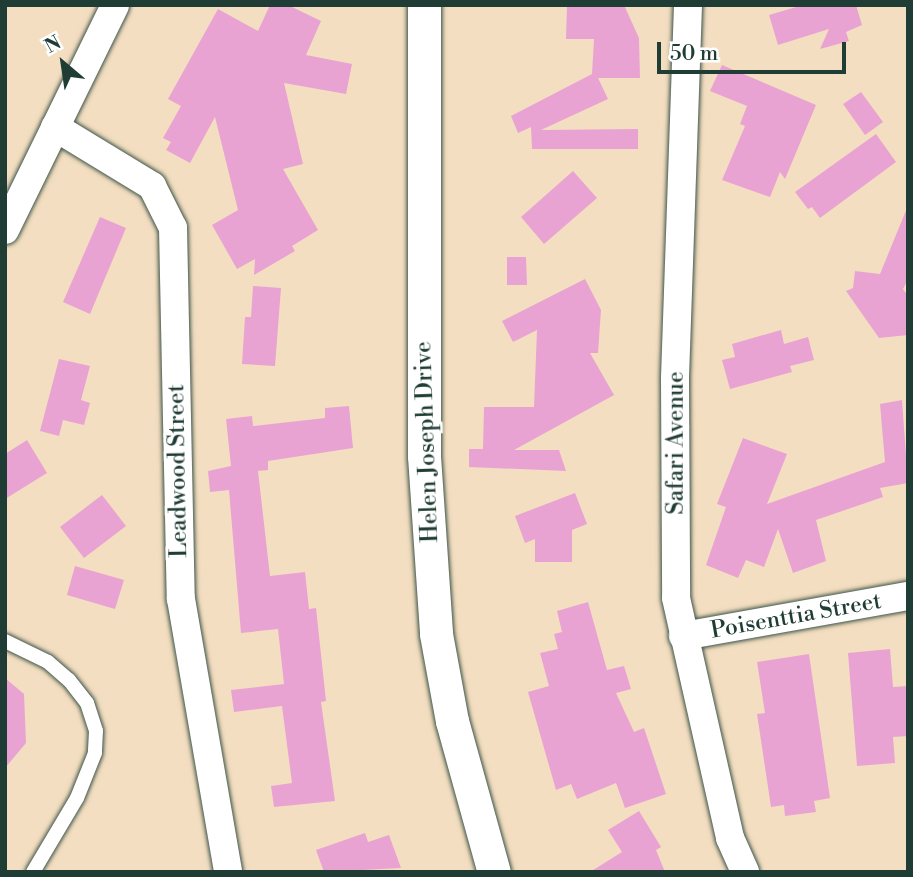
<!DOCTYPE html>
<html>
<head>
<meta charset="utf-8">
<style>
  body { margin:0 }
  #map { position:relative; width:913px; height:877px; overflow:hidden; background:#f4dec1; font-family:"Libre Bodoni",serif }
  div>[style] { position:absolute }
  .building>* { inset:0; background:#e8a3d3 }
  .roads { filter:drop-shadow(0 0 2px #3f5549) drop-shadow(0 0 2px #3f5549) }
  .service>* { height:14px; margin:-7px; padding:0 7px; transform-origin:7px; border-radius:7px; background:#fff }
  .minor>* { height:28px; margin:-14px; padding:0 14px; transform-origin:14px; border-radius:14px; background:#fff }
  .tertiary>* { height:33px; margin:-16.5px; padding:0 16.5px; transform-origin:16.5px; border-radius:16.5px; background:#fff }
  span { translate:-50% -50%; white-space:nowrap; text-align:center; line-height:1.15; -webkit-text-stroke:5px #fff; paint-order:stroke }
  .street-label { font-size:23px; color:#1f3d34 }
  .frame { position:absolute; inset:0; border:7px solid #1f3d34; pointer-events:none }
  .north { position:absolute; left:28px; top:28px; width:70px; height:70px; -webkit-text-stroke:5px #fff; paint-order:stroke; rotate:331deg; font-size:19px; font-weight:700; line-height:28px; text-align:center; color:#1f3d34 }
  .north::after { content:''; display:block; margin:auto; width:24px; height:32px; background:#1f3d34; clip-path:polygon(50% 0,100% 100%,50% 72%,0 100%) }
  .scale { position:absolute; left:657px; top:42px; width:189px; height:32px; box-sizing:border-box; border:4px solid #1f3d34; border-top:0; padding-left:9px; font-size:21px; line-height:24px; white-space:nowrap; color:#1f3d34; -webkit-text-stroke:5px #fff; paint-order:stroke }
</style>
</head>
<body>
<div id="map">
  <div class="building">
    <div style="clip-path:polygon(270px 5px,288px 5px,321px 21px,306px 55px,352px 64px,346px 94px,284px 83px,303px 164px,283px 169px,318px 230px,292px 246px,295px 251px,254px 275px,255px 259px,237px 269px,212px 225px,238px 210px,215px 117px,190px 163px,166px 150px,171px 142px,163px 138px,181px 106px,168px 99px,218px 9px,258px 31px)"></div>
    <div style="clip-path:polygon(567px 5px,624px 5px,639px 38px,640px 78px,598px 78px,608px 99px,541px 130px,638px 129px,638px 149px,532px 149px,531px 127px,518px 133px,511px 116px,592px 74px,594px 39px,566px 39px)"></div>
    <div style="clip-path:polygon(803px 5px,856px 5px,862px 25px,846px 32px,849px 41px,820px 49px,829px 29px,778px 45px,769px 15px)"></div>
    <div style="clip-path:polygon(722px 65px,816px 105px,785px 179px,780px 172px,770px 197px,722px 180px,745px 126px,740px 124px,747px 106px,710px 91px)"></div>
    <div style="clip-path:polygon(861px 92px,883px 122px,865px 135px,843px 104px)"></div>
    <div style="clip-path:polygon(876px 134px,896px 162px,820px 218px,812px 207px,808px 209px,795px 192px)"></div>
    <div style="clip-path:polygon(573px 171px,597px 198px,544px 244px,521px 217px)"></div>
    <div style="clip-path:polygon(907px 208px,908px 279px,903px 289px,908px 296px,908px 335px,879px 338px,846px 291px,853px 288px,855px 271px,880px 274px)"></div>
    <div style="clip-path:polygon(100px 217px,126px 228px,90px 314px,63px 302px)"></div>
    <div style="clip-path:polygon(507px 257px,526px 257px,527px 285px,507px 285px)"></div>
    <div style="clip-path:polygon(585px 279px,601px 310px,598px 353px,590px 353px,614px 395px,514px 450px,559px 450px,566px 471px,469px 467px,469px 449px,483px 449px,484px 407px,534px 407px,537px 330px,513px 342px,502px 321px)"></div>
    <div style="clip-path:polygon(253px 286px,281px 288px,275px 366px,242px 364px,245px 317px,251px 317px)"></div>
    <div style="clip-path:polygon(781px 330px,784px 344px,808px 337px,814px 360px,790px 366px,792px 372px,730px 389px,722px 360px,735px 357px,732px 344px)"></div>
    <div style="clip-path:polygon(59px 359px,90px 366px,81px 400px,90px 403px,84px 425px,63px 420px,59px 436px,40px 431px)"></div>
    <div style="clip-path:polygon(902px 400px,908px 483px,880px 488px,883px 497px,816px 520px,826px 561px,793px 573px,778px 529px,764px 567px,746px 560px,738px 578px,706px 565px,726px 507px,717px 504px,743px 438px,787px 454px,767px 504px,885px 462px,880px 404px)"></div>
    <div style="clip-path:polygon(349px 406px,353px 448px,268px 461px,268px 470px,258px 471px,270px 576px,305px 572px,309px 609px,316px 608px,326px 701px,321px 702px,335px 801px,274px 807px,271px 786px,292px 783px,282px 706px,234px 712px,231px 690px,284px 684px,278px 629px,241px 633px,229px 490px,210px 492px,208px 471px,231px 466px,226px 419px,252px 416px,253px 426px,325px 418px,325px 408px)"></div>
    <div style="clip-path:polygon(27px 440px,47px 473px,5px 499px,5px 454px)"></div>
    <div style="clip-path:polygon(575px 493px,587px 524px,572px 530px,572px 562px,535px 562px,535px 539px,525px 543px,515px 516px)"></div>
    <div style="clip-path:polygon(102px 495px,126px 526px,84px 558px,60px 527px)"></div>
    <div style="clip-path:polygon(75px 566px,124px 580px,115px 609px,67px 595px)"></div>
    <div style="clip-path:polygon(588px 602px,607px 670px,624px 666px,631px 689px,616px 693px,634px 732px,644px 728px,666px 794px,625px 808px,616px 783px,577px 799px,571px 784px,556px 790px,528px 692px,549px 686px,540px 653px,558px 649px,554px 634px,562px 632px,557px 611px)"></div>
    <div style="clip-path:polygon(890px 649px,893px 687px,908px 686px,908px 736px,893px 737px,895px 763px,857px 766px,848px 653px)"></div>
    <div style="clip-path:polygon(809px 654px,830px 798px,814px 801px,816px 812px,785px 816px,784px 805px,771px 807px,757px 714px,765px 713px,757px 662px)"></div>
    <div style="clip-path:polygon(5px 678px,24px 694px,26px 743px,5px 768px)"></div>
    <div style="clip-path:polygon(639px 811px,661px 847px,656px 850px,665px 872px,590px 872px,622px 852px,608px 830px)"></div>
    <div style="clip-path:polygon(365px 833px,368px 842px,389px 835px,401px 868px,324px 872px,316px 850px)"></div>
  </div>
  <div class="roads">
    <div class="service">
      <div style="left:5px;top:641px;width:48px;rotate:26deg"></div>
      <div style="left:48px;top:662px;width:28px;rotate:41deg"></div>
      <div style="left:69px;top:680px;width:29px;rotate:52deg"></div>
      <div style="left:87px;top:703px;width:29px;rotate:72deg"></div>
      <div style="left:96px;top:731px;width:22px;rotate:93deg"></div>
      <div style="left:95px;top:753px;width:48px;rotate:111.8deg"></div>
      <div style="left:77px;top:798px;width:86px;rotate:120.7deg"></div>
    </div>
    <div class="minor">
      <div style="left:688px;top:5px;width:374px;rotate:92deg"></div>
      <div style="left:675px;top:379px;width:219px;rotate:89.7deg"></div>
      <div style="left:676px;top:598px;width:246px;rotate:77.3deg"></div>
      <div style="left:730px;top:838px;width:37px;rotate:66deg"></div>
      <div style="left:55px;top:127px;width:114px;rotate:31.3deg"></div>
      <div style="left:152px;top:186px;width:47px;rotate:63.4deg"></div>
      <div style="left:173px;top:228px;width:371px;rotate:88.8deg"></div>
      <div style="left:181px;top:599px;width:277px;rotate:80.2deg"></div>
      <div style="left:5px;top:230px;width:250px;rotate:-63.9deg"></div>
      <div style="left:683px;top:636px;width:229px;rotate:-10.1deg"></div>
    </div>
    <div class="tertiary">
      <div style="left:424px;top:5px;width:451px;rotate:90deg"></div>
      <div style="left:424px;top:456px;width:178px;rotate:86.1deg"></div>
      <div style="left:436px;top:634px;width:88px;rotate:79.6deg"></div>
      <div style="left:452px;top:721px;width:157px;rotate:74.5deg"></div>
    </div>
  </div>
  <div class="street-label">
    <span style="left:427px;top:442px;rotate:-92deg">Helen Joseph Drive</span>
    <span style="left:676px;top:443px;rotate:-90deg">Safari Avenue</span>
    <span style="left:178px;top:471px;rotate:-91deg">Leadwood Street</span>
    <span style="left:796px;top:616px;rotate:-10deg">Poisenttia Street</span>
  </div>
  <div class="frame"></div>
  <div class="north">N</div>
  <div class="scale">50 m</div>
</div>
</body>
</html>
